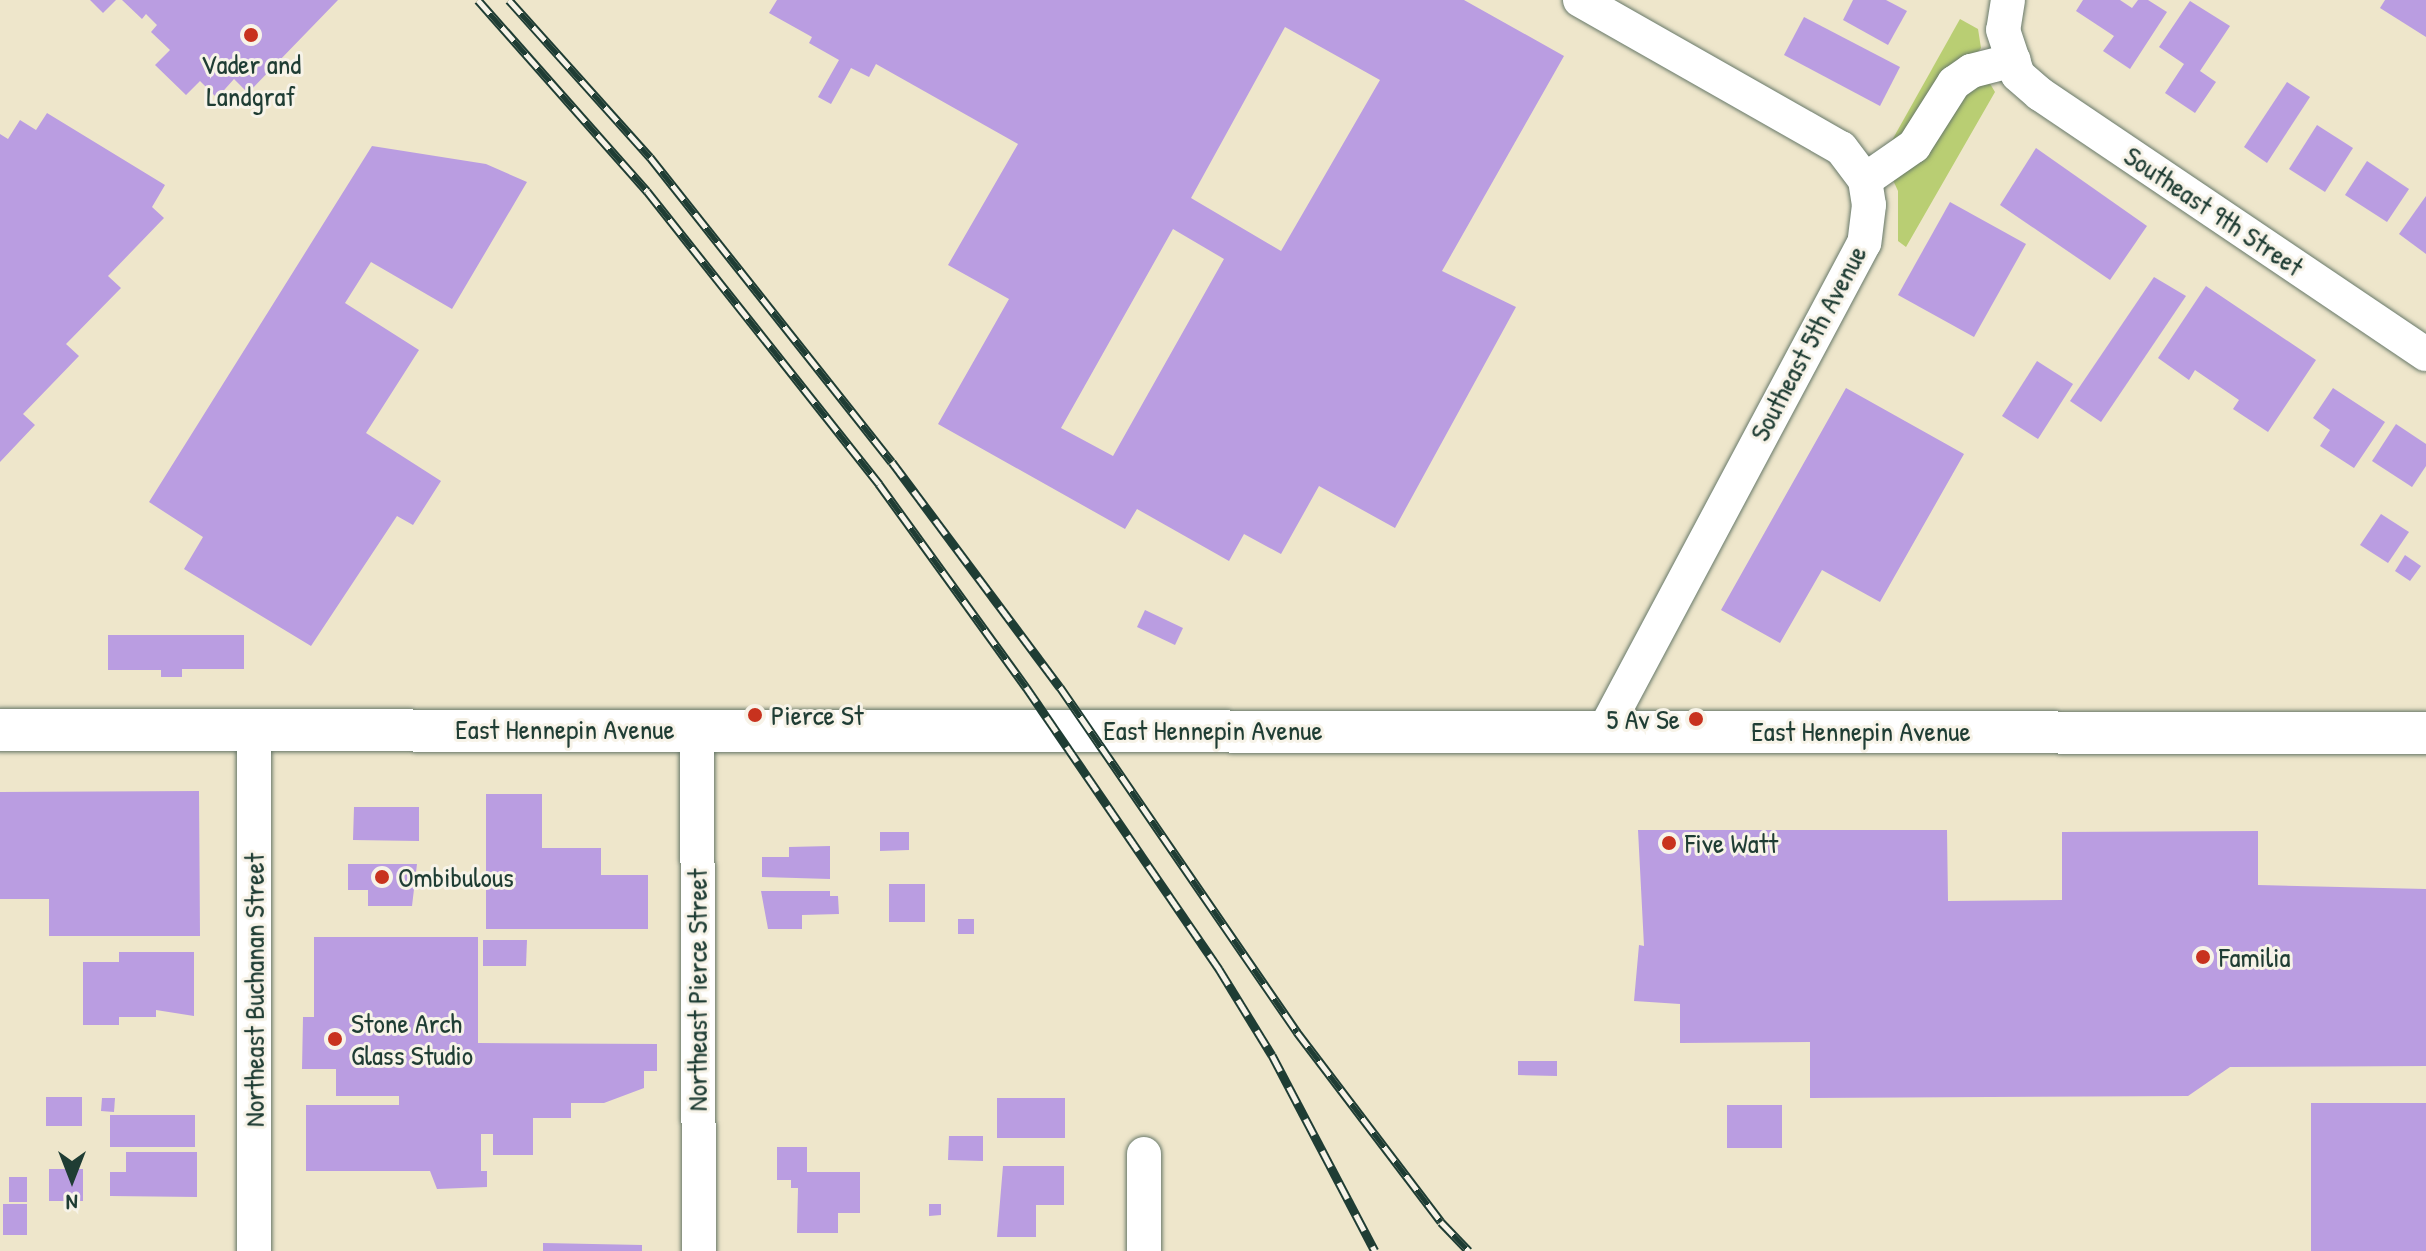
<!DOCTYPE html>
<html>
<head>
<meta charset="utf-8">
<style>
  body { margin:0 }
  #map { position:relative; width:2426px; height:1251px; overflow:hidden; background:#eee6cb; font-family:"Patrick Hand",sans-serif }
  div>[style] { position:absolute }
  .green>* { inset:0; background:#b9ce73 }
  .building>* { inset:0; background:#ba9de1 }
  .roads { filter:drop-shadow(0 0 2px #677869) drop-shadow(0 0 2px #677869) }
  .minor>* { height:34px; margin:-17px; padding:0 17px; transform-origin:17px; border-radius:17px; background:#fff }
  .major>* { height:42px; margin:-21px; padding:0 21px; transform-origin:21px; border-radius:21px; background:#fff }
  .rail>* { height:9px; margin-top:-4.5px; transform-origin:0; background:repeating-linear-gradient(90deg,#f7f3e8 0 18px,#1f3d34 0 36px); box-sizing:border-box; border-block:2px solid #1f3d34 }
  .dots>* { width:22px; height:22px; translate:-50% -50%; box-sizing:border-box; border:4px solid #f7f3e8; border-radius:50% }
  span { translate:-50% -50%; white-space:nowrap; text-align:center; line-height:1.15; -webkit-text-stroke:6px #f7f3e8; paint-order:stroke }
  .poi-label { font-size:28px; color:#1f3d34 }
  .left { translate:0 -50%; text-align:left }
  .right { translate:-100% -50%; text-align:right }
  .street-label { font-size:28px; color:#1f3d34 }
  .north { position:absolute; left:32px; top:1139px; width:80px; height:80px; -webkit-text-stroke:6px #f7f3e8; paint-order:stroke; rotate:180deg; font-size:22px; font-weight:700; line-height:32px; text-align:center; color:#1f3d34 }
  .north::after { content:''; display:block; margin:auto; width:28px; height:36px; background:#1f3d34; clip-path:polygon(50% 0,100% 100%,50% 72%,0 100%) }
</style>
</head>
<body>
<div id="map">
  <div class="green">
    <div style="clip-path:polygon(1960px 19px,1978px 29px,1981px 48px,1908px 143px,1886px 151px)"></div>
    <div style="clip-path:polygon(1989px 82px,1995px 92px,1906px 247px,1898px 241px,1898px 191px,1892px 178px,1961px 90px)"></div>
  </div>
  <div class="building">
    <div style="clip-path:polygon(90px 0,116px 0,103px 13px)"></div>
    <div style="clip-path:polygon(122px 0,338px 0,248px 93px,234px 79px,217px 98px,200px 81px,186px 95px,155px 65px,170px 50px,151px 32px,157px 25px,146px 14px,142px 19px)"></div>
    <div style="clip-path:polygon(evenodd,777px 0,1464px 0,1564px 56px,1442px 271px,1516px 307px,1395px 528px,1319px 486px,1281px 554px,1244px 534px,1229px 561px,1137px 509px,1125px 529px,938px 424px,1009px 299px,948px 265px,1018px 144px,876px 64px,869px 77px,851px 68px,831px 104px,818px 97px,839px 60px,809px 43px,812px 37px,769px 13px,777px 0,1285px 27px,1380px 80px,1281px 251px,1191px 198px,1285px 27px,777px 0,1173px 229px,1224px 259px,1113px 456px,1061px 428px,1173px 229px)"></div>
    <div style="clip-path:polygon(1853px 0,1886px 0,1907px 11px,1888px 45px,1843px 20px)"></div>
    <div style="clip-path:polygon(2083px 0,2120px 0,2132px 8px,2138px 0,2148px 0,2167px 12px,2130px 69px,2103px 51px,2114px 36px,2076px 11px)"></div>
    <div style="clip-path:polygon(2385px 0,2426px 0,2426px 37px,2380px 8px)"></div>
    <div style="clip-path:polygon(2190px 1px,2230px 26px,2200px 71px,2216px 82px,2195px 113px,2165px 93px,2184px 64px,2159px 47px)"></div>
    <div style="clip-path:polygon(1804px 17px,1900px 67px,1880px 106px,1784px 55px)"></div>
    <div style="clip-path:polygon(2287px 82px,2310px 97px,2267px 163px,2244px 147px)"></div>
    <div style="clip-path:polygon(47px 113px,165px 185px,152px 207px,164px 218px,108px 276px,121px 288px,66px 344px,79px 356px,23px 414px,35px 425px,0 462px,0 134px,8px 139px,20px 120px,36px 130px)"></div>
    <div style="clip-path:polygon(2317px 125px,2353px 148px,2325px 192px,2289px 169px)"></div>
    <div style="clip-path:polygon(372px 146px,486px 164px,527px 182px,452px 309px,371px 262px,345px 303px,419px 350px,366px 433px,441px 481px,413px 525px,397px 516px,311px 646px,184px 569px,203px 537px,149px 502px)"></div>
    <div style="clip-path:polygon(2036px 148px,2147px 226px,2110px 280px,2000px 205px)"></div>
    <div style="clip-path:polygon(2367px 161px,2409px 189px,2387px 222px,2345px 195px)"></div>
    <div style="clip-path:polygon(2426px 196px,2426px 254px,2399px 234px)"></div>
    <div style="clip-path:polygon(1950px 202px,2026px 244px,1974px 337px,1898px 295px)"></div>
    <div style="clip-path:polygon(2154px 277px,2186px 296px,2101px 422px,2070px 401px)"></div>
    <div style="clip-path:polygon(2206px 286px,2316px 360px,2268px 432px,2233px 409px,2239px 400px,2195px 370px,2189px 380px,2158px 358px)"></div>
    <div style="clip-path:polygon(2037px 361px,2073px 384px,2038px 439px,2002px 416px)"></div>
    <div style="clip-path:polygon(1846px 388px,1964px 454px,1880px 602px,1822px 570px,1780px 643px,1721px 610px)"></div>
    <div style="clip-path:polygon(2333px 388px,2385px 422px,2354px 468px,2320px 446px,2330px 430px,2313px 418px)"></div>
    <div style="clip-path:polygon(2396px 424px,2426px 444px,2426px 466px,2412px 487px,2372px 461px)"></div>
    <div style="clip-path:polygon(2381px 514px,2409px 532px,2388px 563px,2360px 545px)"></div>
    <div style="clip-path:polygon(2405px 555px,2421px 566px,2410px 581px,2395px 571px)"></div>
    <div style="clip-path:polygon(1145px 610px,1183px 628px,1175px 645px,1137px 627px)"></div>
    <div style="clip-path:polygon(108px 635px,244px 635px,244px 669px,182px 669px,182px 677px,161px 677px,161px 670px,108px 670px)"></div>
    <div style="clip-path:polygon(199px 791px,200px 936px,49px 936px,49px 899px,0 899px,0 792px)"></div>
    <div style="clip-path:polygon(486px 794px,542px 794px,542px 848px,601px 848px,601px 875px,648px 875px,648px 929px,486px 929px)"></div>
    <div style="clip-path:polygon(354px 807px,419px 807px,419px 841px,353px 840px)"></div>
    <div style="clip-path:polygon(1638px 830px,1947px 830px,1948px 901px,2062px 900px,2062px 832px,2258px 831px,2258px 885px,2426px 889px,2426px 1066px,2230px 1067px,2188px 1096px,1810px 1098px,1810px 1042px,1680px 1043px,1680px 1004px,1634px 1001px,1639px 945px,1644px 946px)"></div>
    <div style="clip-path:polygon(880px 832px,909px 832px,909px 850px,880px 851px)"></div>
    <div style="clip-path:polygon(830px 846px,830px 879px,762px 877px,762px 857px,789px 857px,789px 847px)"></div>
    <div style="clip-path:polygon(348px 864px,417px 864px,412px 906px,368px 906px,368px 890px,348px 890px)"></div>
    <div style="clip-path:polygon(889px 884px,925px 884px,925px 922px,889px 922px)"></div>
    <div style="clip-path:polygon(761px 891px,830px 891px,830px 896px,838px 896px,839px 914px,802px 915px,802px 929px,768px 929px)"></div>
    <div style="clip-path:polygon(958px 919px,974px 919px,974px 934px,958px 934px)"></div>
    <div style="clip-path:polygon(314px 937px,478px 937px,478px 1043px,657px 1044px,657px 1071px,644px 1071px,644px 1088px,604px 1103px,571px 1103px,571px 1118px,533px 1118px,533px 1155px,493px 1155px,493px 1134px,481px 1134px,481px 1171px,487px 1171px,487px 1187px,437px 1189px,430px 1171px,306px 1171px,306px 1105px,399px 1105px,399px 1096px,336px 1096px,336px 1069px,302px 1069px,303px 1017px,314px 1017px)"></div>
    <div style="clip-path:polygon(483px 940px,527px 940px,526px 966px,483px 966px)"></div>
    <div style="clip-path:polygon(119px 952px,194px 952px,194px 1016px,156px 1010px,156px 1017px,119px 1017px,119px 1025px,83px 1025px,83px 962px,119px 962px)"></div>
    <div style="clip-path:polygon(1518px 1061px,1557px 1061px,1557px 1076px,1518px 1075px)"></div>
    <div style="clip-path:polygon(46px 1097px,82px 1097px,82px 1126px,46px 1126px)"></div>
    <div style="clip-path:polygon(102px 1098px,115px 1098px,114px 1112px,101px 1111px)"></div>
    <div style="clip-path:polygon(997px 1098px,1065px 1098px,1065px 1138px,997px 1138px)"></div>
    <div style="clip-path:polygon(2311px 1103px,2426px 1103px,2426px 1251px,2311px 1251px)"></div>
    <div style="clip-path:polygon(1727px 1105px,1782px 1105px,1782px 1148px,1727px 1148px)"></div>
    <div style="clip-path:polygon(110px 1115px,195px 1115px,195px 1147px,110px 1147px)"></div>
    <div style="clip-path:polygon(949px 1136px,983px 1136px,983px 1161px,948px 1160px)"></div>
    <div style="clip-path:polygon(777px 1147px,807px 1147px,807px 1172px,860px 1172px,860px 1213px,838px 1213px,838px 1233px,797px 1233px,798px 1188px,791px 1188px,791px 1180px,777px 1180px)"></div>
    <div style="clip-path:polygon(126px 1152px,197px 1152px,197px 1197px,110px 1196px,110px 1172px,126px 1172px)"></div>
    <div style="clip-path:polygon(1003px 1166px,1064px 1166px,1064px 1205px,1036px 1205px,1036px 1237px,997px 1237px)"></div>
    <div style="clip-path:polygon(49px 1169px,83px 1169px,83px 1201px,49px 1201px)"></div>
    <div style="clip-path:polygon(9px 1177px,27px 1177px,27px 1202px,9px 1202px)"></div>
    <div style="clip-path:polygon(3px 1204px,27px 1204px,27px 1235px,3px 1235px)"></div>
    <div style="clip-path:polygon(929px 1204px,941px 1204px,941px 1215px,929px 1216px)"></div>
    <div style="clip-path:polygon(543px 1243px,642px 1245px,642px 1251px,543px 1251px)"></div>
  </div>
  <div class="roads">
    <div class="minor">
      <div style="left:1580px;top:0;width:300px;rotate:29.6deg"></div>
      <div style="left:1841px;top:148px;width:40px;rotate:53deg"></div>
      <div style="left:1865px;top:180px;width:25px;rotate:81deg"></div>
      <div style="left:1869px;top:205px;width:38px;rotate:97deg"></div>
      <div style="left:1864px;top:243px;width:553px;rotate:118.05deg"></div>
      <div style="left:2008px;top:0;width:30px;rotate:99deg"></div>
      <div style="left:2003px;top:30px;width:47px;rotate:71.6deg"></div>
      <div style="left:2018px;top:75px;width:29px;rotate:41deg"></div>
      <div style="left:2040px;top:94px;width:465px;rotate:34deg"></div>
      <div style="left:1865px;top:180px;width:60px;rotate:-34.8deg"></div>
      <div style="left:1914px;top:146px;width:75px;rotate:-57.6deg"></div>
      <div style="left:1954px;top:83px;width:21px;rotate:-35deg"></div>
      <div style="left:1971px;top:71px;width:44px;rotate:-14.3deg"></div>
      <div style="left:697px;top:729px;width:522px;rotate:89.78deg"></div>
      <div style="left:254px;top:1251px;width:522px;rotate:-90deg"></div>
      <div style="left:1144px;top:1251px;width:97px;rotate:-90deg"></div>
    </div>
    <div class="major">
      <div style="left:0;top:730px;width:2426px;rotate:0.07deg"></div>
    </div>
  </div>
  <div class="rail">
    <div style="left:478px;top:0;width:255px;rotate:48.5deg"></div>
    <div style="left:647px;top:191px;width:374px;rotate:51.6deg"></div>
    <div style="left:879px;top:484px;width:251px;rotate:54.1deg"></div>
    <div style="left:1026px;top:687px;width:342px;rotate:55.6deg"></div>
    <div style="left:1219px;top:969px;width:101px;rotate:58.4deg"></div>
    <div style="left:1272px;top:1055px;width:221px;rotate:62.3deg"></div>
    <div style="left:509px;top:0;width:211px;rotate:48.1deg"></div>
    <div style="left:650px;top:157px;width:389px;rotate:51.6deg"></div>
    <div style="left:892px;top:462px;width:281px;rotate:53.3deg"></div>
    <div style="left:1060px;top:687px;width:419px;rotate:55.5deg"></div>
    <div style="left:1297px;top:1032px;width:238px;rotate:52.8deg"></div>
    <div style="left:1441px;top:1222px;width:40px;rotate:46deg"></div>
  </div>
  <div class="dots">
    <div style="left:251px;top:35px;background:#c8321e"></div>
    <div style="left:755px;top:715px;background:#c8321e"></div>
    <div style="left:1696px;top:719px;background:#c8321e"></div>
    <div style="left:1669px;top:843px;background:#c8321e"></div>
    <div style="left:382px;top:877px;background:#c8321e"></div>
    <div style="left:2203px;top:957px;background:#c8321e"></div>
    <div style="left:335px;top:1039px;background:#c8321e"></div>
  </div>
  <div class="poi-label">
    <span style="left:251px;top:80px">Vader and<br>Landgraf</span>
    <span class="left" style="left:771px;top:715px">Pierce St</span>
    <span class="right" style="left:1680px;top:719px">5 Av Se</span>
    <span class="left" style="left:1685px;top:843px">Five Watt</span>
    <span class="left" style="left:398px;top:877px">Ombibulous</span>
    <span class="left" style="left:2219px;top:957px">Familia</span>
    <span class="left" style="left:351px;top:1039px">Stone Arch<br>Glass Studio</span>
  </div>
  <div class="street-label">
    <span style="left:2214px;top:211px;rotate:34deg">Southeast 9th Street</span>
    <span style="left:1808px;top:343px;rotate:-62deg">Southeast 5th Avenue</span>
    <span style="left:565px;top:729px">East Hennepin Avenue</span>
    <span style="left:1213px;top:730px">East Hennepin Avenue</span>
    <span style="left:1861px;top:731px">East Hennepin Avenue</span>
    <span style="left:254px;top:990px;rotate:-90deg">Northeast Buchanan Street</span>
    <span style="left:697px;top:990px;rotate:-90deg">Northeast Pierce Street</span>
  </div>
  <div class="north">N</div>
</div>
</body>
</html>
